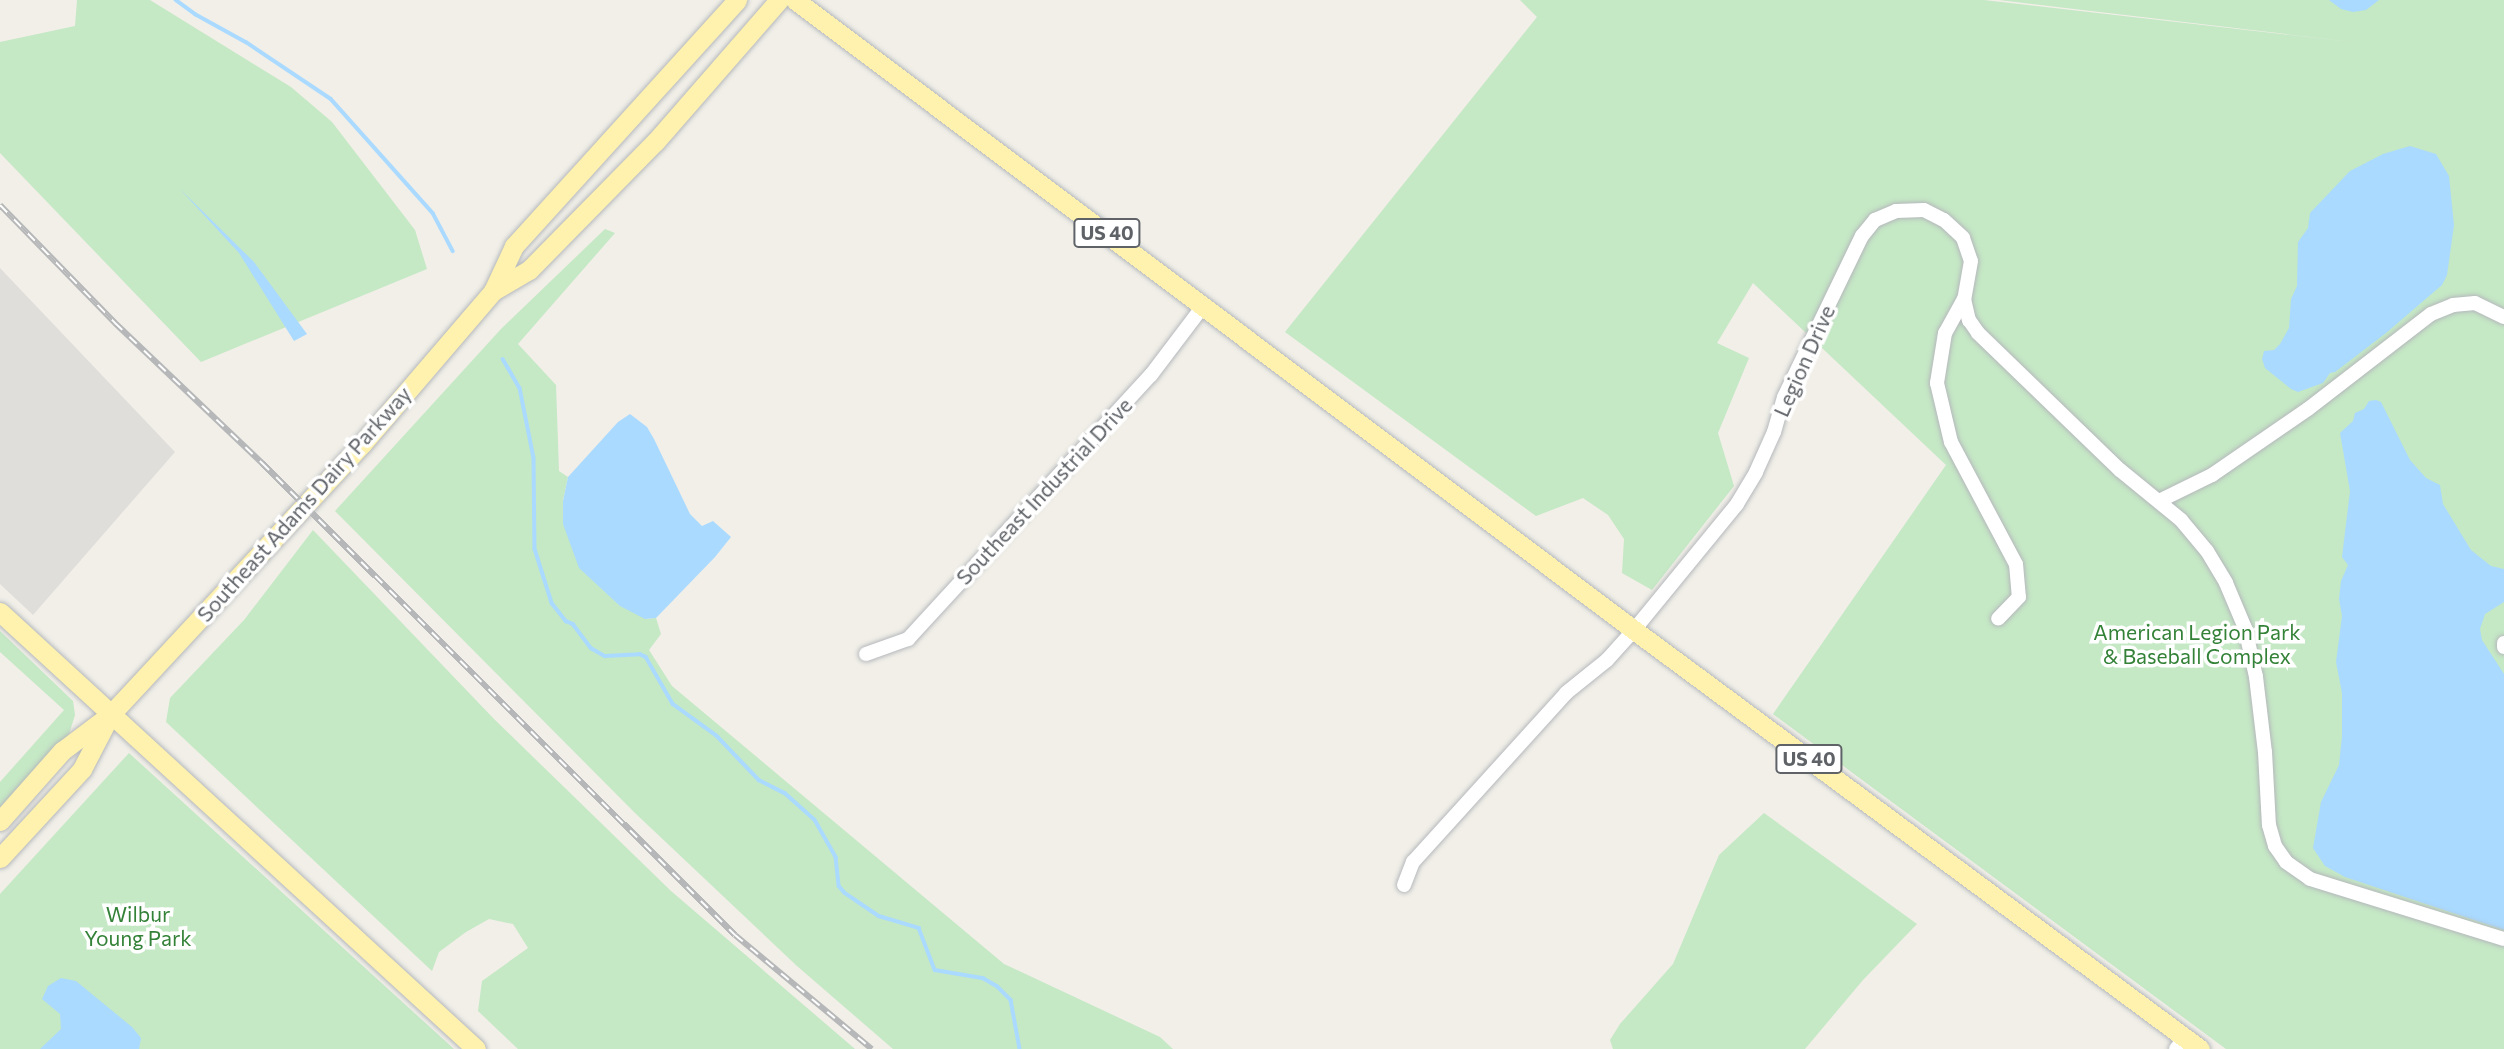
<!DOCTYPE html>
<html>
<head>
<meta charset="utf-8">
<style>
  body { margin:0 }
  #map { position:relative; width:2504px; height:1049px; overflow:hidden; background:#f1efe8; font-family:Commissioner,sans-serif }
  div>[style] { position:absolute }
  .industrial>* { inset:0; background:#e0deda }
  .green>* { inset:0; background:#c5e8c5 }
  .water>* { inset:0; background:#aadaff }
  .stream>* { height:3.5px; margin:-1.75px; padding:0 1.75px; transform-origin:1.75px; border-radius:1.75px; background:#aadaff }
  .roads { filter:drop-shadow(0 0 2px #b5b8bc) drop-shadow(0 0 2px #b5b8bc) }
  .minor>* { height:14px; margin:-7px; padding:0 7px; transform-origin:7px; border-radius:7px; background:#fff }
  .major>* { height:19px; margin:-9.5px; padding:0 9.5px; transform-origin:9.5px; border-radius:9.5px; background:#fff2af }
  .rail>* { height:6px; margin-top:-3px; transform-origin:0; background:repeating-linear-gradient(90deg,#fff 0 10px,#b6b7b8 0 20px); box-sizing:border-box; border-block:2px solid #b6b7b8 }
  span { translate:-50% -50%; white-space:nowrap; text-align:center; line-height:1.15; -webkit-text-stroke:7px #fff; paint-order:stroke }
  .shield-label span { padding:2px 5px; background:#fff; border:2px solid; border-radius:5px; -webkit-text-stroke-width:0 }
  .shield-label { font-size:19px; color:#5f6368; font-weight:700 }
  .street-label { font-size:21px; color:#5f6368 }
  .park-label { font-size:21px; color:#348238 }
</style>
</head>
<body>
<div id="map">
  <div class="industrial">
    <div style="clip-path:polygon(0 268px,175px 452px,33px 615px,0 584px)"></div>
  </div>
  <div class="green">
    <div style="clip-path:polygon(77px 0,150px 0,291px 87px,332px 122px,415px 230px,427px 269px,201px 362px,0 153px,0 42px,75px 26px)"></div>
    <div style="clip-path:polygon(1520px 0,1984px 0,2369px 44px,1999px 0,2504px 0,2504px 1049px,2226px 1049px,1773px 714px,1946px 465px,1753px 283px,1717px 343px,1749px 358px,1718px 433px,1734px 486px,1652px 590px,1622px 573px,1624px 539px,1608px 515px,1583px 498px,1536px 516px,1285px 332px,1537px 17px)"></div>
    <div style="clip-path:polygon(605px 229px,615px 233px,518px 344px,556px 385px,559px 471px,568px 477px,563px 501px,645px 619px,656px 618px,661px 634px,649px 650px,672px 686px,1004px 964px,1160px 1037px,1173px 1049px,893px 1049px,797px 966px,635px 813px,335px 511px,501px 329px)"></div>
    <div style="clip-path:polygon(313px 530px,494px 719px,671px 891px,855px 1049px,518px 1049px,478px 1011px,482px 981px,528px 948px,513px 924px,489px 919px,466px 932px,439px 952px,432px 971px,166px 722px,170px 698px,244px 620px)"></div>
    <div style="clip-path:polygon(0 631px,73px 701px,75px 715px,69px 734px,0 811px,0 782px,64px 710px,0 652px)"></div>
    <div style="clip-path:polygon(129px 753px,454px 1049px,0 1049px,0 894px)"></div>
    <div style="clip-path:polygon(1764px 813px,1917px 924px,1863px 980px,1805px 1049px,1613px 1049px,1610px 1040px,1620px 1024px,1673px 964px,1719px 855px)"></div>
  </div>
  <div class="water">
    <div style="clip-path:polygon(2329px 0,2379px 0,2366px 10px,2353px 12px,2341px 9px)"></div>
    <div style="clip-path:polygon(2410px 146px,2436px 154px,2449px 176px,2454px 225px,2447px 275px,2442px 285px,2386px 333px,2335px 372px,2330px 373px,2323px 383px,2298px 392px,2291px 389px,2265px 368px,2262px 359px,2264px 351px,2274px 350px,2280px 344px,2289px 328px,2291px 299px,2297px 286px,2298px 242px,2308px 228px,2310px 213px,2350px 171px,2383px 154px)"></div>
    <div style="clip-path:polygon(179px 188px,254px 262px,307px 334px,294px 341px,239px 253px)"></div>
    <div style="clip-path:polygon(2376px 400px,2381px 402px,2410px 460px,2426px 478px,2440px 485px,2443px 504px,2471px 550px,2491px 566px,2504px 569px,2504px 602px,2485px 614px,2480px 629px,2482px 640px,2504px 674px,2504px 930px,2345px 877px,2325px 866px,2313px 848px,2321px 802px,2339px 765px,2342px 736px,2342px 693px,2336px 662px,2342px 616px,2339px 599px,2341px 581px,2348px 565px,2342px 557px,2350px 491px,2340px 433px,2353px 421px,2355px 413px,2364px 409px,2369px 401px)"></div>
    <div style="clip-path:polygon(630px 414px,647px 427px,654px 439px,690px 514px,702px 526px,713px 521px,731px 537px,715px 557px,656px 618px,645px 619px,620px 606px,579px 568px,563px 524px,563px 501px,568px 477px,618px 422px)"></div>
    <div style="clip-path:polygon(61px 978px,76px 981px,132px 1027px,141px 1038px,139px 1049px,40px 1049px,61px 1029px,60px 1014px,42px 999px,48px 986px)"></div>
  </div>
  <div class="stream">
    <div style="left:176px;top:0;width:24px;rotate:36deg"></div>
    <div style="left:195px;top:14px;width:58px;rotate:28.8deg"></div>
    <div style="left:246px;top:42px;width:102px;rotate:33.8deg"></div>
    <div style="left:331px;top:99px;width:153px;rotate:48.2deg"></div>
    <div style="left:433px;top:213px;width:43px;rotate:62.2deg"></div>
    <div style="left:503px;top:359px;width:34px;rotate:60deg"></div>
    <div style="left:520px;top:388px;width:71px;rotate:78.7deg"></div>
    <div style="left:534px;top:458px;width:91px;rotate:89.4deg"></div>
    <div style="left:535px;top:549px;width:57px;rotate:72.5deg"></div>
    <div style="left:552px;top:603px;width:23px;rotate:52deg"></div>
    <div style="left:566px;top:621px;width:8px;rotate:23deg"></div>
    <div style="left:573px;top:624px;width:30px;rotate:53deg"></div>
    <div style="left:591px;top:648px;width:16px;rotate:30deg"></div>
    <div style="left:605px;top:656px;width:35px;rotate:-3deg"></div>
    <div style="left:640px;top:654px;width:7px;rotate:27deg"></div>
    <div style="left:646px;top:657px;width:54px;rotate:60.1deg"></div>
    <div style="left:673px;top:704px;width:54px;rotate:36deg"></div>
    <div style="left:717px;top:736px;width:61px;rotate:46.3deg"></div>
    <div style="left:759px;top:780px;width:29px;rotate:27deg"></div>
    <div style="left:785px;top:793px;width:40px;rotate:42deg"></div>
    <div style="left:815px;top:820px;width:43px;rotate:60.4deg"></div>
    <div style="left:836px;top:857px;width:29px;rotate:84deg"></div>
    <div style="left:839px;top:886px;width:9px;rotate:49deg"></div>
    <div style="left:845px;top:893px;width:41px;rotate:34.1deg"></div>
    <div style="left:879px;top:916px;width:42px;rotate:16.7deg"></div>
    <div style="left:919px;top:928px;width:45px;rotate:69.1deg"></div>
    <div style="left:935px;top:970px;width:49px;rotate:9.5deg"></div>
    <div style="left:983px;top:978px;width:16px;rotate:30deg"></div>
    <div style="left:997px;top:986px;width:20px;rotate:45deg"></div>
    <div style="left:1011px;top:1000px;width:50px;rotate:79.6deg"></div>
  </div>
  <div class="roads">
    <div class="minor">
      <div style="left:1964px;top:299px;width:39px;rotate:119deg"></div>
      <div style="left:1945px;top:333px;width:51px;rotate:99.1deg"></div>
      <div style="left:1937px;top:383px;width:61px;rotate:76.7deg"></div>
      <div style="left:1951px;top:442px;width:138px;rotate:62deg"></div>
      <div style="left:2016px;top:564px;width:33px;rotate:85deg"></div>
      <div style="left:2019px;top:597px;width:30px;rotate:134deg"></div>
      <div style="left:2159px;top:501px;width:59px;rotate:-26.1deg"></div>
      <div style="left:2212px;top:475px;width:116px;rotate:-34.5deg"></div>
      <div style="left:2308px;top:409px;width:155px;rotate:-37.7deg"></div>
      <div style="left:2431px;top:314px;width:24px;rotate:-22deg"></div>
      <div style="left:2453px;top:305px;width:22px;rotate:-5deg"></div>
      <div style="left:2475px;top:303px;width:32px;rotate:26deg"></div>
      <div style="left:2504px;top:643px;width:4px;rotate:90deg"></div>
      <div style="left:866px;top:654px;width:45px;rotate:-19.7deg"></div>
      <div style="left:908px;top:639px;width:359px;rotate:-47.4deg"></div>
      <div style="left:1151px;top:375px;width:88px;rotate:-52.9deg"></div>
      <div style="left:1404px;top:885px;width:25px;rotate:-69deg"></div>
      <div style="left:1413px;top:862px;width:228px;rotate:-47.8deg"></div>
      <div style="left:1566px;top:693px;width:53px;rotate:-38.8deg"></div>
      <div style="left:1607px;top:660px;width:40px;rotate:-48deg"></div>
      <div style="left:1634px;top:630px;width:163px;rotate:-50.7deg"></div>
      <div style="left:1737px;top:504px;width:37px;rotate:-59deg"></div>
      <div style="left:1756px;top:472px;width:44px;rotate:-65.8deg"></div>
      <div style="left:1774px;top:432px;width:36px;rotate:-74deg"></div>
      <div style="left:1784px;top:397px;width:179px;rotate:-64.2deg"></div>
      <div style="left:1862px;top:236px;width:21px;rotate:-51deg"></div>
      <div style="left:1875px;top:220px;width:23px;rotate:-23deg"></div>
      <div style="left:1896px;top:211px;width:28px;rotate:-2deg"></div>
      <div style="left:1924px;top:210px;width:22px;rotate:27deg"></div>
      <div style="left:1944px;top:220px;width:26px;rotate:43deg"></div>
      <div style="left:1963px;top:238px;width:24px;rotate:71deg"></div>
      <div style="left:1971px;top:261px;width:39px;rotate:100deg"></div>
      <div style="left:1964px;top:299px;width:22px;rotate:77deg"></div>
      <div style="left:1969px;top:320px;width:16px;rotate:55deg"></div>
      <div style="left:1978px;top:333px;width:197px;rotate:44deg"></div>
      <div style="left:2120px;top:470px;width:79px;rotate:39.3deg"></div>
      <div style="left:2181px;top:520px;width:40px;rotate:50deg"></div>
      <div style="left:2207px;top:551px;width:37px;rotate:59deg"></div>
      <div style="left:2226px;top:583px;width:49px;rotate:67.1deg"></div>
      <div style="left:2245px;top:628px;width:50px;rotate:77.3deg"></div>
      <div style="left:2256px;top:677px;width:76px;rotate:83.2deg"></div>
      <div style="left:2265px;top:752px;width:73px;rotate:86.9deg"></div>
      <div style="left:2269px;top:825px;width:22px;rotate:74deg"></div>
      <div style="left:2275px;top:846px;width:19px;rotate:55deg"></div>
      <div style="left:2286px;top:862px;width:29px;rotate:35deg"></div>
      <div style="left:2310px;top:879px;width:203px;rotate:17.2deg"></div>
      <div style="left:2176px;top:1049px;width:14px;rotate:-51deg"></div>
    </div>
    <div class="major">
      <div style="left:795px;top:0;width:1049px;rotate:36.9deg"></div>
      <div style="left:1634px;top:630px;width:704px;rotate:36.51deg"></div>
      <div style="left:493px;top:291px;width:42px;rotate:-30.3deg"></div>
      <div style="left:529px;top:270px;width:180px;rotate:-45.5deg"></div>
      <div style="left:655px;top:142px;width:189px;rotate:-48.9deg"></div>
      <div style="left:0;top:612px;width:646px;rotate:42.55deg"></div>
      <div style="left:0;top:821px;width:94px;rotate:-48.5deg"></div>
      <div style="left:62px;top:751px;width:61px;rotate:-37.1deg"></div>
      <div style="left:111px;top:714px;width:369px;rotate:-47.1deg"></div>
      <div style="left:362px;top:444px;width:201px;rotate:-49.4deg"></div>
      <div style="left:493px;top:291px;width:50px;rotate:-65deg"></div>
      <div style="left:514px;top:246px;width:332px;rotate:-47.8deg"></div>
      <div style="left:0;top:858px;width:121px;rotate:-47.3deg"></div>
      <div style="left:82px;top:769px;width:56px;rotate:-62.5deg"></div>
    </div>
  </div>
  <div class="rail">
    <div style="left:0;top:205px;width:165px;rotate:45.7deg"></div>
    <div style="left:115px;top:323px;width:203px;rotate:43.6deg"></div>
    <div style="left:262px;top:463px;width:668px;rotate:44.94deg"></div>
    <div style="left:735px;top:935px;width:178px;rotate:39.8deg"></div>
  </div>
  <div class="shield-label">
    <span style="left:1107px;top:233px">US 40</span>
    <span style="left:1809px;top:759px">US 40</span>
  </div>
  <div class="street-label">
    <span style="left:1804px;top:361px;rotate:-66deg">Legion Drive</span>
    <span style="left:1044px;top:491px;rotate:-47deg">Southeast Industrial Drive</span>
    <span style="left:304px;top:504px;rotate:-48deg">Southeast Adams Dairy Parkway</span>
  </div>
  <div class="park-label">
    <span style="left:2197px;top:644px">American Legion Park<br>&amp; Baseball Complex</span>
    <span style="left:138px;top:926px">Wilbur<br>Young Park</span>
  </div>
</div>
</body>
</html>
